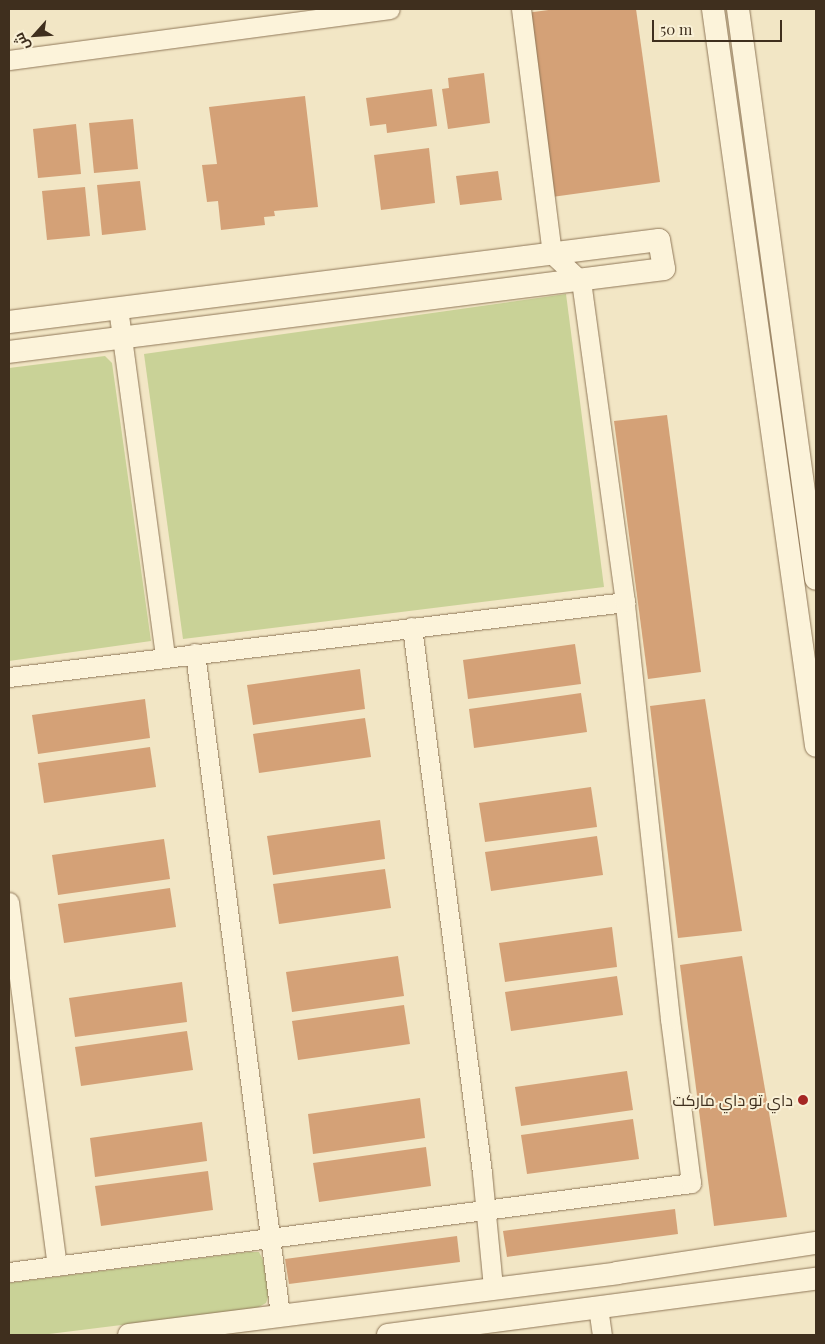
<!DOCTYPE html>
<html>
<head>
<meta charset="utf-8">
<style>
  body { margin:0 }
  #map { position:relative; width:825px; height:1344px; overflow:hidden; background:#f2e6c5; font-family:"Playfair Display",Cairo,serif }
  div>[style] { position:absolute }
  .green>* { inset:0; background:#c9d297 }
  .building>* { inset:0; background:#d4a177 }
  .roads { filter:drop-shadow(0 0 1px #907859) drop-shadow(0 0 1px #907859) }
  .minor>* { height:19px; margin:-9.5px; padding:0 9.5px; transform-origin:9.5px; border-radius:9.5px; background:#fcf3da }
  .tertiary>* { height:22px; margin:-11px; padding:0 11px; transform-origin:11px; border-radius:11px; background:#fcf3da }
  .dots>* { width:14px; height:14px; translate:-50% -50%; box-sizing:border-box; border:2px solid #f9f0d6; border-radius:50% }
  span { translate:-50% -50%; white-space:nowrap; text-align:center; line-height:1.15; -webkit-text-stroke:4px #f9f0d6; paint-order:stroke }
  .poi-label { font-size:16px; color:#3f2f1e }
  .right { translate:-100% -50%; text-align:right }
  .frame { position:absolute; inset:0; border:10px solid #3f2f1e; pointer-events:none }
  .north { position:absolute; left:10px; top:10px; width:50px; height:50px; -webkit-text-stroke:4px #f9f0d6; paint-order:stroke; rotate:244deg; font-size:14px; font-weight:700; line-height:20px; text-align:center; color:#3f2f1e }
  .north::after { content:''; display:block; margin:auto; width:18px; height:22px; background:#3f2f1e; clip-path:polygon(50% 0,100% 100%,50% 72%,0 100%) }
  .scale { position:absolute; left:652px; top:20px; width:130px; height:22px; box-sizing:border-box; border:2px solid #3f2f1e; border-top:0; padding-left:6px; font-size:15px; line-height:18px; white-space:nowrap; color:#3f2f1e; -webkit-text-stroke:4px #f9f0d6; paint-order:stroke }
</style>
</head>
<body>
<div id="map">
  <div class="green">
    <div style="clip-path:polygon(566px 294px,604px 587px,183px 639px,144px 354px)"></div>
    <div style="clip-path:polygon(105px 356px,112px 363px,151px 641px,9px 661px,9px 368px)"></div>
    <div style="clip-path:polygon(249px 1252px,259px 1252px,263px 1260px,269px 1294px,266px 1303px,257px 1308px,41px 1335px,9px 1335px,9px 1283px)"></div>
  </div>
  <div class="building">
    <div style="clip-path:polygon(556px 9px,636px 9px,660px 182px,552px 197px,526px 13px)"></div>
    <div style="clip-path:polygon(484px 73px,490px 123px,448px 129px,442px 89px,449px 88px,448px 78px)"></div>
    <div style="clip-path:polygon(432px 89px,437px 126px,387px 133px,386px 124px,370px 126px,366px 98px)"></div>
    <div style="clip-path:polygon(305px 96px,318px 207px,274px 211px,275px 216px,264px 217px,265px 225px,221px 230px,218px 201px,207px 202px,202px 165px,217px 164px,209px 107px)"></div>
    <div style="clip-path:polygon(133px 119px,138px 169px,94px 173px,89px 123px)"></div>
    <div style="clip-path:polygon(76px 124px,81px 174px,38px 178px,33px 129px)"></div>
    <div style="clip-path:polygon(429px 148px,435px 203px,381px 210px,374px 155px)"></div>
    <div style="clip-path:polygon(498px 171px,502px 200px,460px 205px,456px 176px)"></div>
    <div style="clip-path:polygon(140px 181px,146px 230px,102px 235px,97px 185px)"></div>
    <div style="clip-path:polygon(85px 187px,90px 236px,47px 240px,42px 191px)"></div>
    <div style="clip-path:polygon(667px 415px,701px 672px,648px 679px,614px 421px)"></div>
    <div style="clip-path:polygon(575px 644px,581px 684px,468px 699px,463px 660px)"></div>
    <div style="clip-path:polygon(360px 669px,365px 709px,253px 725px,247px 685px)"></div>
    <div style="clip-path:polygon(581px 693px,587px 732px,474px 748px,469px 709px)"></div>
    <div style="clip-path:polygon(145px 699px,150px 738px,38px 754px,32px 715px)"></div>
    <div style="clip-path:polygon(705px 699px,742px 931px,678px 938px,650px 706px)"></div>
    <div style="clip-path:polygon(365px 718px,371px 757px,259px 773px,253px 734px)"></div>
    <div style="clip-path:polygon(150px 747px,156px 787px,44px 803px,38px 763px)"></div>
    <div style="clip-path:polygon(591px 787px,597px 827px,485px 842px,479px 803px)"></div>
    <div style="clip-path:polygon(380px 820px,385px 859px,273px 875px,267px 836px)"></div>
    <div style="clip-path:polygon(597px 836px,603px 875px,491px 891px,485px 852px)"></div>
    <div style="clip-path:polygon(164px 839px,170px 879px,58px 895px,52px 855px)"></div>
    <div style="clip-path:polygon(385px 869px,391px 908px,279px 924px,273px 884px)"></div>
    <div style="clip-path:polygon(170px 888px,176px 927px,64px 943px,58px 904px)"></div>
    <div style="clip-path:polygon(612px 927px,617px 967px,505px 982px,499px 943px)"></div>
    <div style="clip-path:polygon(398px 956px,404px 996px,292px 1012px,286px 972px)"></div>
    <div style="clip-path:polygon(742px 956px,787px 1217px,714px 1226px,680px 965px)"></div>
    <div style="clip-path:polygon(617px 976px,623px 1015px,511px 1031px,505px 992px)"></div>
    <div style="clip-path:polygon(182px 982px,187px 1022px,75px 1037px,69px 998px)"></div>
    <div style="clip-path:polygon(404px 1005px,410px 1044px,298px 1060px,292px 1021px)"></div>
    <div style="clip-path:polygon(187px 1031px,193px 1070px,81px 1086px,75px 1047px)"></div>
    <div style="clip-path:polygon(627px 1071px,633px 1110px,521px 1126px,515px 1087px)"></div>
    <div style="clip-path:polygon(420px 1098px,425px 1138px,313px 1154px,308px 1114px)"></div>
    <div style="clip-path:polygon(633px 1119px,639px 1159px,527px 1174px,521px 1135px)"></div>
    <div style="clip-path:polygon(202px 1122px,207px 1161px,95px 1177px,90px 1138px)"></div>
    <div style="clip-path:polygon(426px 1147px,431px 1186px,319px 1202px,313px 1163px)"></div>
    <div style="clip-path:polygon(208px 1171px,213px 1210px,101px 1226px,95px 1186px)"></div>
    <div style="clip-path:polygon(675px 1209px,678px 1234px,507px 1257px,503px 1231px)"></div>
    <div style="clip-path:polygon(457px 1236px,460px 1262px,289px 1284px,285px 1259px)"></div>
  </div>
  <div class="roads">
    <div class="minor">
      <div style="left:9px;top:60px;width:384px;rotate:-7.6deg"></div>
      <div style="left:118px;top:308px;width:352px;rotate:82.3deg"></div>
      <div style="left:412px;top:627px;width:550px;rotate:82.69deg"></div>
      <div style="left:482px;top:1173px;width:115px;rotate:84.5deg"></div>
      <div style="left:195px;top:653px;width:667px;rotate:82.68deg"></div>
      <div style="left:9px;top:677px;width:621px;rotate:-6.94deg"></div>
      <div style="left:9px;top:902px;width:367px;rotate:82.5deg"></div>
      <div style="left:9px;top:1272px;width:688px;rotate:-7.43deg"></div>
      <div style="left:691px;top:1183px;width:165px;rotate:-97.3deg"></div>
      <div style="left:670px;top:1019px;width:419px;rotate:-96.2deg"></div>
      <div style="left:625px;top:602px;width:324px;rotate:-97.8deg"></div>
      <div style="left:581px;top:281px;width:40px;rotate:-137deg"></div>
      <div style="left:552px;top:254px;width:247px;rotate:-97.2deg"></div>
      <div style="left:598px;top:1307px;width:28px;rotate:82deg"></div>
    </div>
    <div class="tertiary">
      <div style="left:713px;top:9px;width:744px;rotate:82.04deg"></div>
      <div style="left:738px;top:9px;width:575px;rotate:82.21deg"></div>
      <div style="left:9px;top:322px;width:655px;rotate:-7.19deg"></div>
      <div style="left:659px;top:240px;width:29px;rotate:80deg"></div>
      <div style="left:664px;top:269px;width:660px;rotate:172.78deg"></div>
      <div style="left:129px;top:1335px;width:492px;rotate:-7.2deg"></div>
      <div style="left:617px;top:1273px;width:201px;rotate:-8.6deg"></div>
      <div style="left:388px;top:1335px;width:432px;rotate:-7.5deg"></div>
    </div>
  </div>
  <div class="dots">
    <div style="left:803px;top:1100px;background:#a52623"></div>
  </div>
  <div class="poi-label">
    <span class="right" style="left:793px;top:1100px">داي تو داي ماركت</span>
  </div>
  <div class="frame"></div>
  <div class="north">ش</div>
  <div class="scale">50 m</div>
</div>
</body>
</html>
